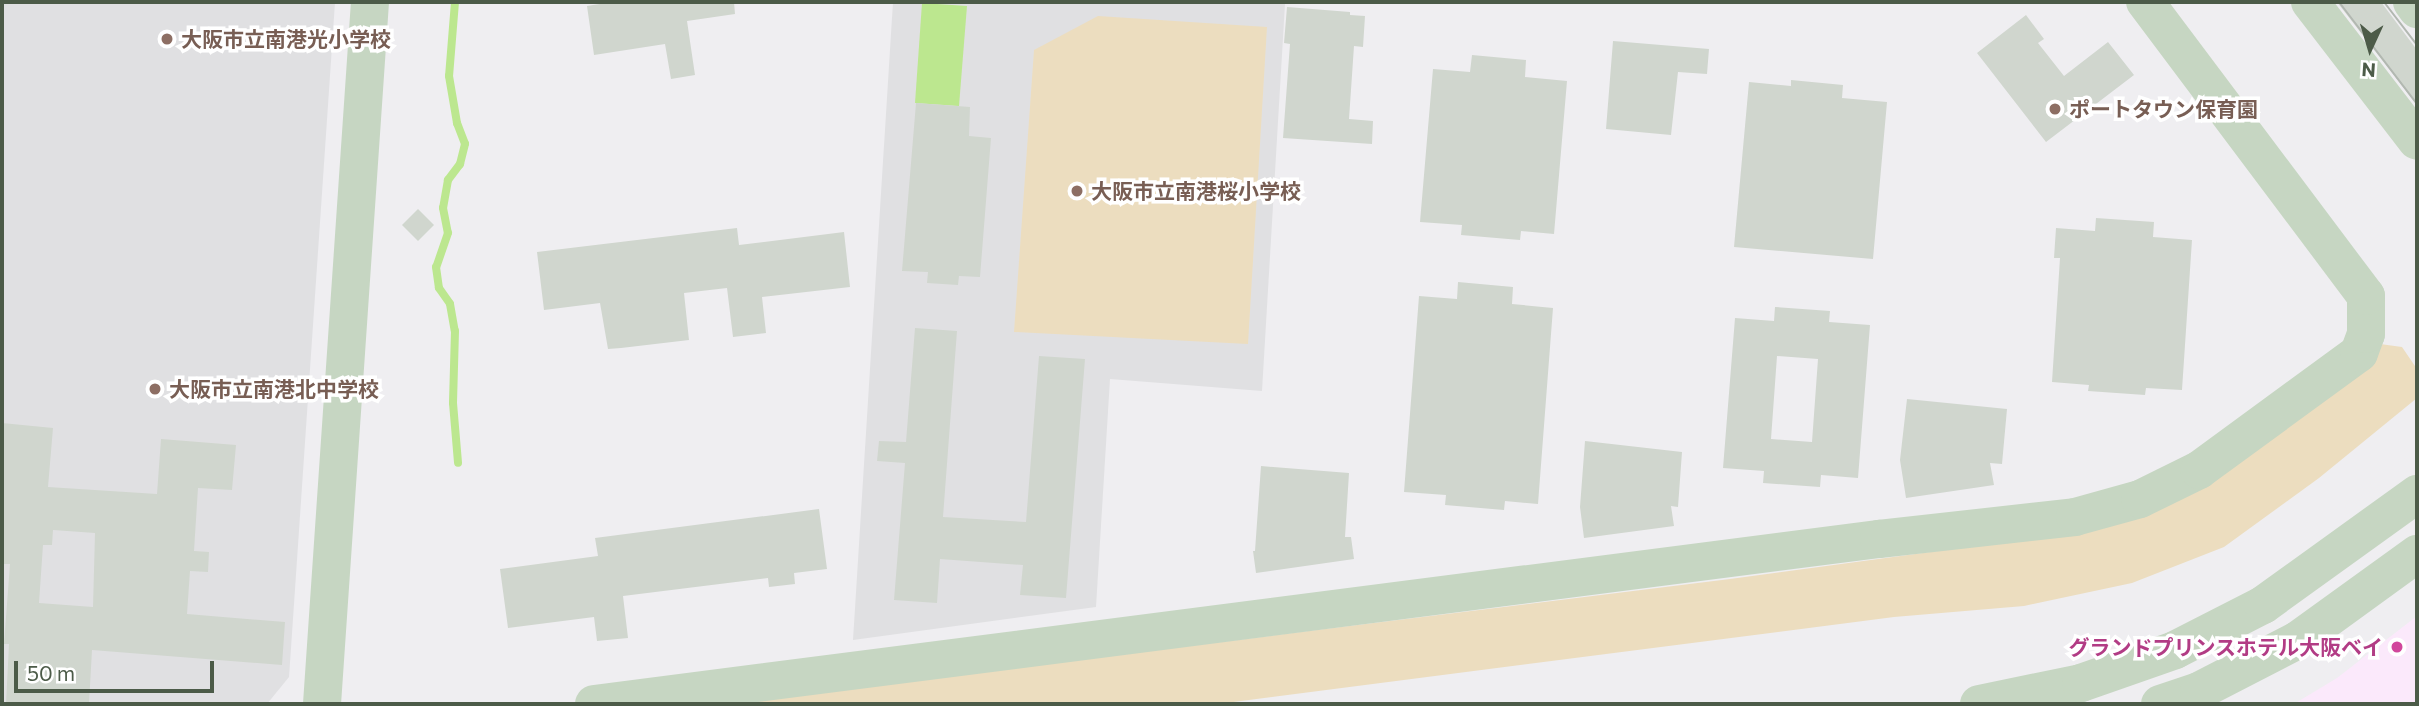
<!DOCTYPE html>
<html>
<head>
<meta charset="utf-8">
<style>
  body { margin:0 }
  #map { position:relative; width:2419px; height:706px; overflow:hidden; background:#efeef1; font-family:Commissioner,"Noto Sans JP",sans-serif }
  div>[style] { position:absolute }
  .commercial>* { inset:0; background:#fbe9fb }
  .education>* { inset:0; background:#e0e0e2 }
  .green>* { inset:0; background:#ecddbf }
  .water>* { inset:0; background:#bce78f }
  .stream>* { height:8px; margin:-4px; padding:0 4px; transform-origin:4px; border-radius:4px; background:#bce78f }
  .building>* { inset:0; background:#d0d6ce }
  .secondary>* { height:38px; margin:-19px; padding:0 19px; transform-origin:19px; border-radius:19px; background:#c6d6c2 }
  .tram>* { height:2px; margin:-1px; padding:0 1px; transform-origin:1px; border-radius:1px; background:#b2b8b1 }
  .dots>* { width:19px; height:19px; translate:-50% -50%; box-sizing:border-box; border:4px solid #fff; border-radius:50% }
  span { translate:-50% -50%; white-space:nowrap; text-align:center; line-height:1.15; -webkit-text-stroke:7px #fff; paint-order:stroke }
  .education-label { font-size:21px; color:#785e54; font-weight:700 }
  .left { translate:0 -50%; text-align:left }
  .hotel-label { font-size:21px; color:#b23c85; font-weight:700 }
  .right { translate:-100% -50%; text-align:right }
  .frame { position:absolute; inset:0; border:4px solid #4c5b48; pointer-events:none }
  .north { position:absolute; left:2335px; top:14px; width:70px; height:70px; -webkit-text-stroke:5px #fff; paint-order:stroke; rotate:184deg; font-size:19px; font-weight:700; line-height:28px; text-align:center; color:#4c5b48 }
  .north::after { content:''; display:block; margin:auto; width:24px; height:32px; background:#4c5b48; clip-path:polygon(50% 0,100% 100%,50% 72%,0 100%) }
  .scale { position:absolute; left:14px; top:661px; width:200px; height:32px; box-sizing:border-box; border:4px solid #4c5b48; border-top:0; padding-left:9px; font-size:21px; line-height:24px; white-space:nowrap; color:#4c5b48; -webkit-text-stroke:5px #fff; paint-order:stroke }
</style>
</head>
<body>
<div id="map">
  <div class="commercial">
    <div style="clip-path:polygon(2417px 616px,2417px 704px,2294px 704px,2337px 678px)"></div>
  </div>
  <div class="education">
    <div style="clip-path:polygon(2px 2px,335px 2px,289px 677px,267px 704px,2px 704px)"></div>
    <div style="clip-path:polygon(893px 2px,1285px 4px,1262px 391px,1110px 379px,1096px 607px,853px 640px)"></div>
  </div>
  <div class="green">
    <div style="clip-path:polygon(1098px 16px,1267px 27px,1248px 344px,1014px 332px,1034px 50px)"></div>
    <div style="clip-path:polygon(2380px 344px,2402px 347px,2417px 369px,2417px 398px,2319px 478px,2224px 547px,2132px 583px,2024px 606px,1894px 617px,1218px 704px,719px 704px,1730px 579px,2078px 532px)"></div>
  </div>
  <div class="water">
    <div style="clip-path:polygon(922px 3px,967px 6px,959px 106px,915px 103px)"></div>
  </div>
  <div class="stream">
    <div style="left:455px;top:2px;width:74px;rotate:94.6deg"></div>
    <div style="left:449px;top:76px;width:48px;rotate:80.3deg"></div>
    <div style="left:457px;top:123px;width:22px;rotate:69deg"></div>
    <div style="left:465px;top:144px;width:21px;rotate:104deg"></div>
    <div style="left:460px;top:164px;width:20px;rotate:127deg"></div>
    <div style="left:448px;top:180px;width:28px;rotate:100deg"></div>
    <div style="left:443px;top:208px;width:25px;rotate:79deg"></div>
    <div style="left:448px;top:233px;width:36px;rotate:109deg"></div>
    <div style="left:436px;top:267px;width:21px;rotate:82deg"></div>
    <div style="left:439px;top:288px;width:19px;rotate:55deg"></div>
    <div style="left:450px;top:304px;width:27px;rotate:80deg"></div>
    <div style="left:455px;top:331px;width:72px;rotate:91.6deg"></div>
    <div style="left:453px;top:403px;width:60px;rotate:85.2deg"></div>
  </div>
  <div class="building">
    <div style="clip-path:polygon(612px 2px,734px 2px,735px 14px,687px 21px,695px 75px,671px 79px,665px 44px,594px 55px,587px 6px)"></div>
    <div style="clip-path:polygon(2337px 2px,2381px 2px,2417px 50px,2417px 105px)"></div>
    <div style="clip-path:polygon(1287px 7px,1350px 12px,1350px 15px,1365px 16px,1363px 47px,1354px 46px,1349px 119px,1373px 121px,1372px 144px,1283px 138px,1290px 44px,1284px 43px)"></div>
    <div style="clip-path:polygon(2026px 15px,2044px 39px,2038px 43px,2064px 76px,2108px 42px,2134px 75px,2046px 142px,1977px 53px)"></div>
    <div style="clip-path:polygon(1613px 41px,1709px 49px,1707px 74px,1678px 72px,1671px 135px,1606px 129px)"></div>
    <div style="clip-path:polygon(1472px 55px,1526px 60px,1525px 77px,1567px 81px,1554px 234px,1521px 231px,1520px 240px,1461px 235px,1462px 225px,1420px 222px,1433px 69px,1470px 72px)"></div>
    <div style="clip-path:polygon(1791px 80px,1843px 85px,1842px 98px,1887px 102px,1873px 259px,1734px 247px,1749px 82px,1791px 86px)"></div>
    <div style="clip-path:polygon(916px 103px,970px 107px,969px 136px,991px 138px,980px 277px,959px 276px,958px 285px,927px 283px,928px 272px,902px 271px)"></div>
    <div style="clip-path:polygon(418px 209px,434px 225px,418px 241px,402px 225px)"></div>
    <div style="clip-path:polygon(2096px 218px,2154px 222px,2153px 237px,2192px 240px,2182px 390px,2146px 388px,2145px 395px,2088px 391px,2089px 385px,2052px 382px,2060px 258px,2054px 258px,2056px 228px,2095px 231px)"></div>
    <div style="clip-path:polygon(737px 228px,739px 245px,844px 232px,850px 287px,762px 297px,766px 333px,733px 337px,727px 288px,684px 293px,689px 340px,621px 348px,608px 349px,600px 303px,544px 310px,537px 252px)"></div>
    <div style="clip-path:polygon(1458px 282px,1513px 287px,1512px 304px,1553px 308px,1538px 504px,1505px 501px,1504px 510px,1445px 505px,1446px 495px,1404px 492px,1419px 296px,1457px 299px)"></div>
    <div style="clip-path:polygon(evenodd,1775px 307px,1830px 311px,1829px 322px,1870px 325px,1858px 478px,1821px 475px,1820px 487px,1763px 483px,1764px 471px,1723px 468px,1735px 318px,1774px 321px,1775px 307px,1777px 356px,1818px 359px,1812px 442px,1771px 439px,1777px 356px)"></div>
    <div style="clip-path:polygon(915px 328px,957px 331px,943px 517px,1026px 522px,1039px 356px,1085px 359px,1066px 598px,1020px 595px,1023px 565px,940px 559px,937px 603px,894px 600px,905px 463px,877px 461px,879px 441px,906px 442px)"></div>
    <div style="clip-path:polygon(1907px 399px,2007px 409px,2002px 464px,1990px 463px,1994px 485px,1906px 498px,1900px 460px)"></div>
    <div style="clip-path:polygon(evenodd,2px 423px,53px 428px,48px 487px,157px 494px,161px 439px,236px 445px,232px 490px,198px 488px,194px 551px,209px 552px,208px 572px,190px 571px,187px 614px,285px 622px,282px 665px,92px 650px,89px 704px,6px 704px,9px 644px,4px 644px,10px 564px,2px 564px,2px 423px,53px 530px,95px 533px,93px 607px,39px 603px,43px 545px,52px 545px,53px 530px)"></div>
    <div style="clip-path:polygon(1585px 441px,1682px 452px,1678px 507px,1671px 506px,1674px 526px,1584px 538px,1580px 507px)"></div>
    <div style="clip-path:polygon(1261px 466px,1349px 473px,1345px 537px,1351px 537px,1354px 559px,1256px 573px,1253px 551px,1255px 551px)"></div>
    <div style="clip-path:polygon(819px 509px,827px 569px,794px 573px,795px 584px,769px 587px,768px 578px,623px 596px,628px 638px,597px 641px,594px 617px,508px 628px,500px 569px,598px 556px,595px 538px)"></div>
  </div>
  <div class="secondary">
    <div style="left:2310px;top:2px;width:175px;rotate:52.4deg"></div>
    <div style="left:2412px;top:2px;width:9px;rotate:54deg"></div>
    <div style="left:322px;top:704px;width:704px;rotate:-86.09deg"></div>
    <div style="left:594px;top:704px;width:1296px;rotate:-7.32deg"></div>
    <div style="left:1879px;top:539px;width:197px;rotate:-6.4deg"></div>
    <div style="left:2075px;top:517px;width:67px;rotate:-15.5deg"></div>
    <div style="left:2140px;top:499px;width:66px;rotate:-26.2deg"></div>
    <div style="left:2199px;top:470px;width:198px;rotate:-36.2deg"></div>
    <div style="left:2359px;top:353px;width:20px;rotate:-70deg"></div>
    <div style="left:2366px;top:334px;width:38px;rotate:-90deg"></div>
    <div style="left:2366px;top:296px;width:368px;rotate:-126.9deg"></div>
    <div style="left:1979px;top:704px;width:104px;rotate:-11.6deg"></div>
    <div style="left:2081px;top:683px;width:100px;rotate:-19.3deg"></div>
    <div style="left:2175px;top:650px;width:99px;rotate:-27.1deg"></div>
    <div style="left:2263px;top:605px;width:190px;rotate:-35.8deg"></div>
    <div style="left:2160px;top:704px;width:41px;rotate:-18.4deg"></div>
    <div style="left:2199px;top:691px;width:111px;rotate:-27.3deg"></div>
    <div style="left:2298px;top:640px;width:147px;rotate:-35.9deg"></div>
  </div>
  <div class="tram">
    <div style="left:2339px;top:2px;width:128px;rotate:52.6deg"></div>
    <div style="left:2384px;top:2px;width:54px;rotate:52.5deg"></div>
  </div>
  <div class="dots">
    <div style="left:167px;top:39px;background:#8d6e63"></div>
    <div style="left:2055px;top:109px;background:#8d6e63"></div>
    <div style="left:1077px;top:191px;background:#8d6e63"></div>
    <div style="left:155px;top:389px;background:#8d6e63"></div>
    <div style="left:2397px;top:647px;background:#d1479c"></div>
  </div>
  <div class="education-label">
    <span class="left" style="left:181px;top:39px">大阪市立南港光小学校</span>
    <span class="left" style="left:2069px;top:109px">ポートタウン保育園</span>
    <span class="left" style="left:1091px;top:191px">大阪市立南港桜小学校</span>
    <span class="left" style="left:169px;top:389px">大阪市立南港北中学校</span>
  </div>
  <div class="hotel-label">
    <span class="right" style="left:2383px;top:647px">グランドプリンスホテル大阪ベイ</span>
  </div>
  <div class="frame"></div>
  <div class="north">N</div>
  <div class="scale">50 m</div>
</div>
</body>
</html>
